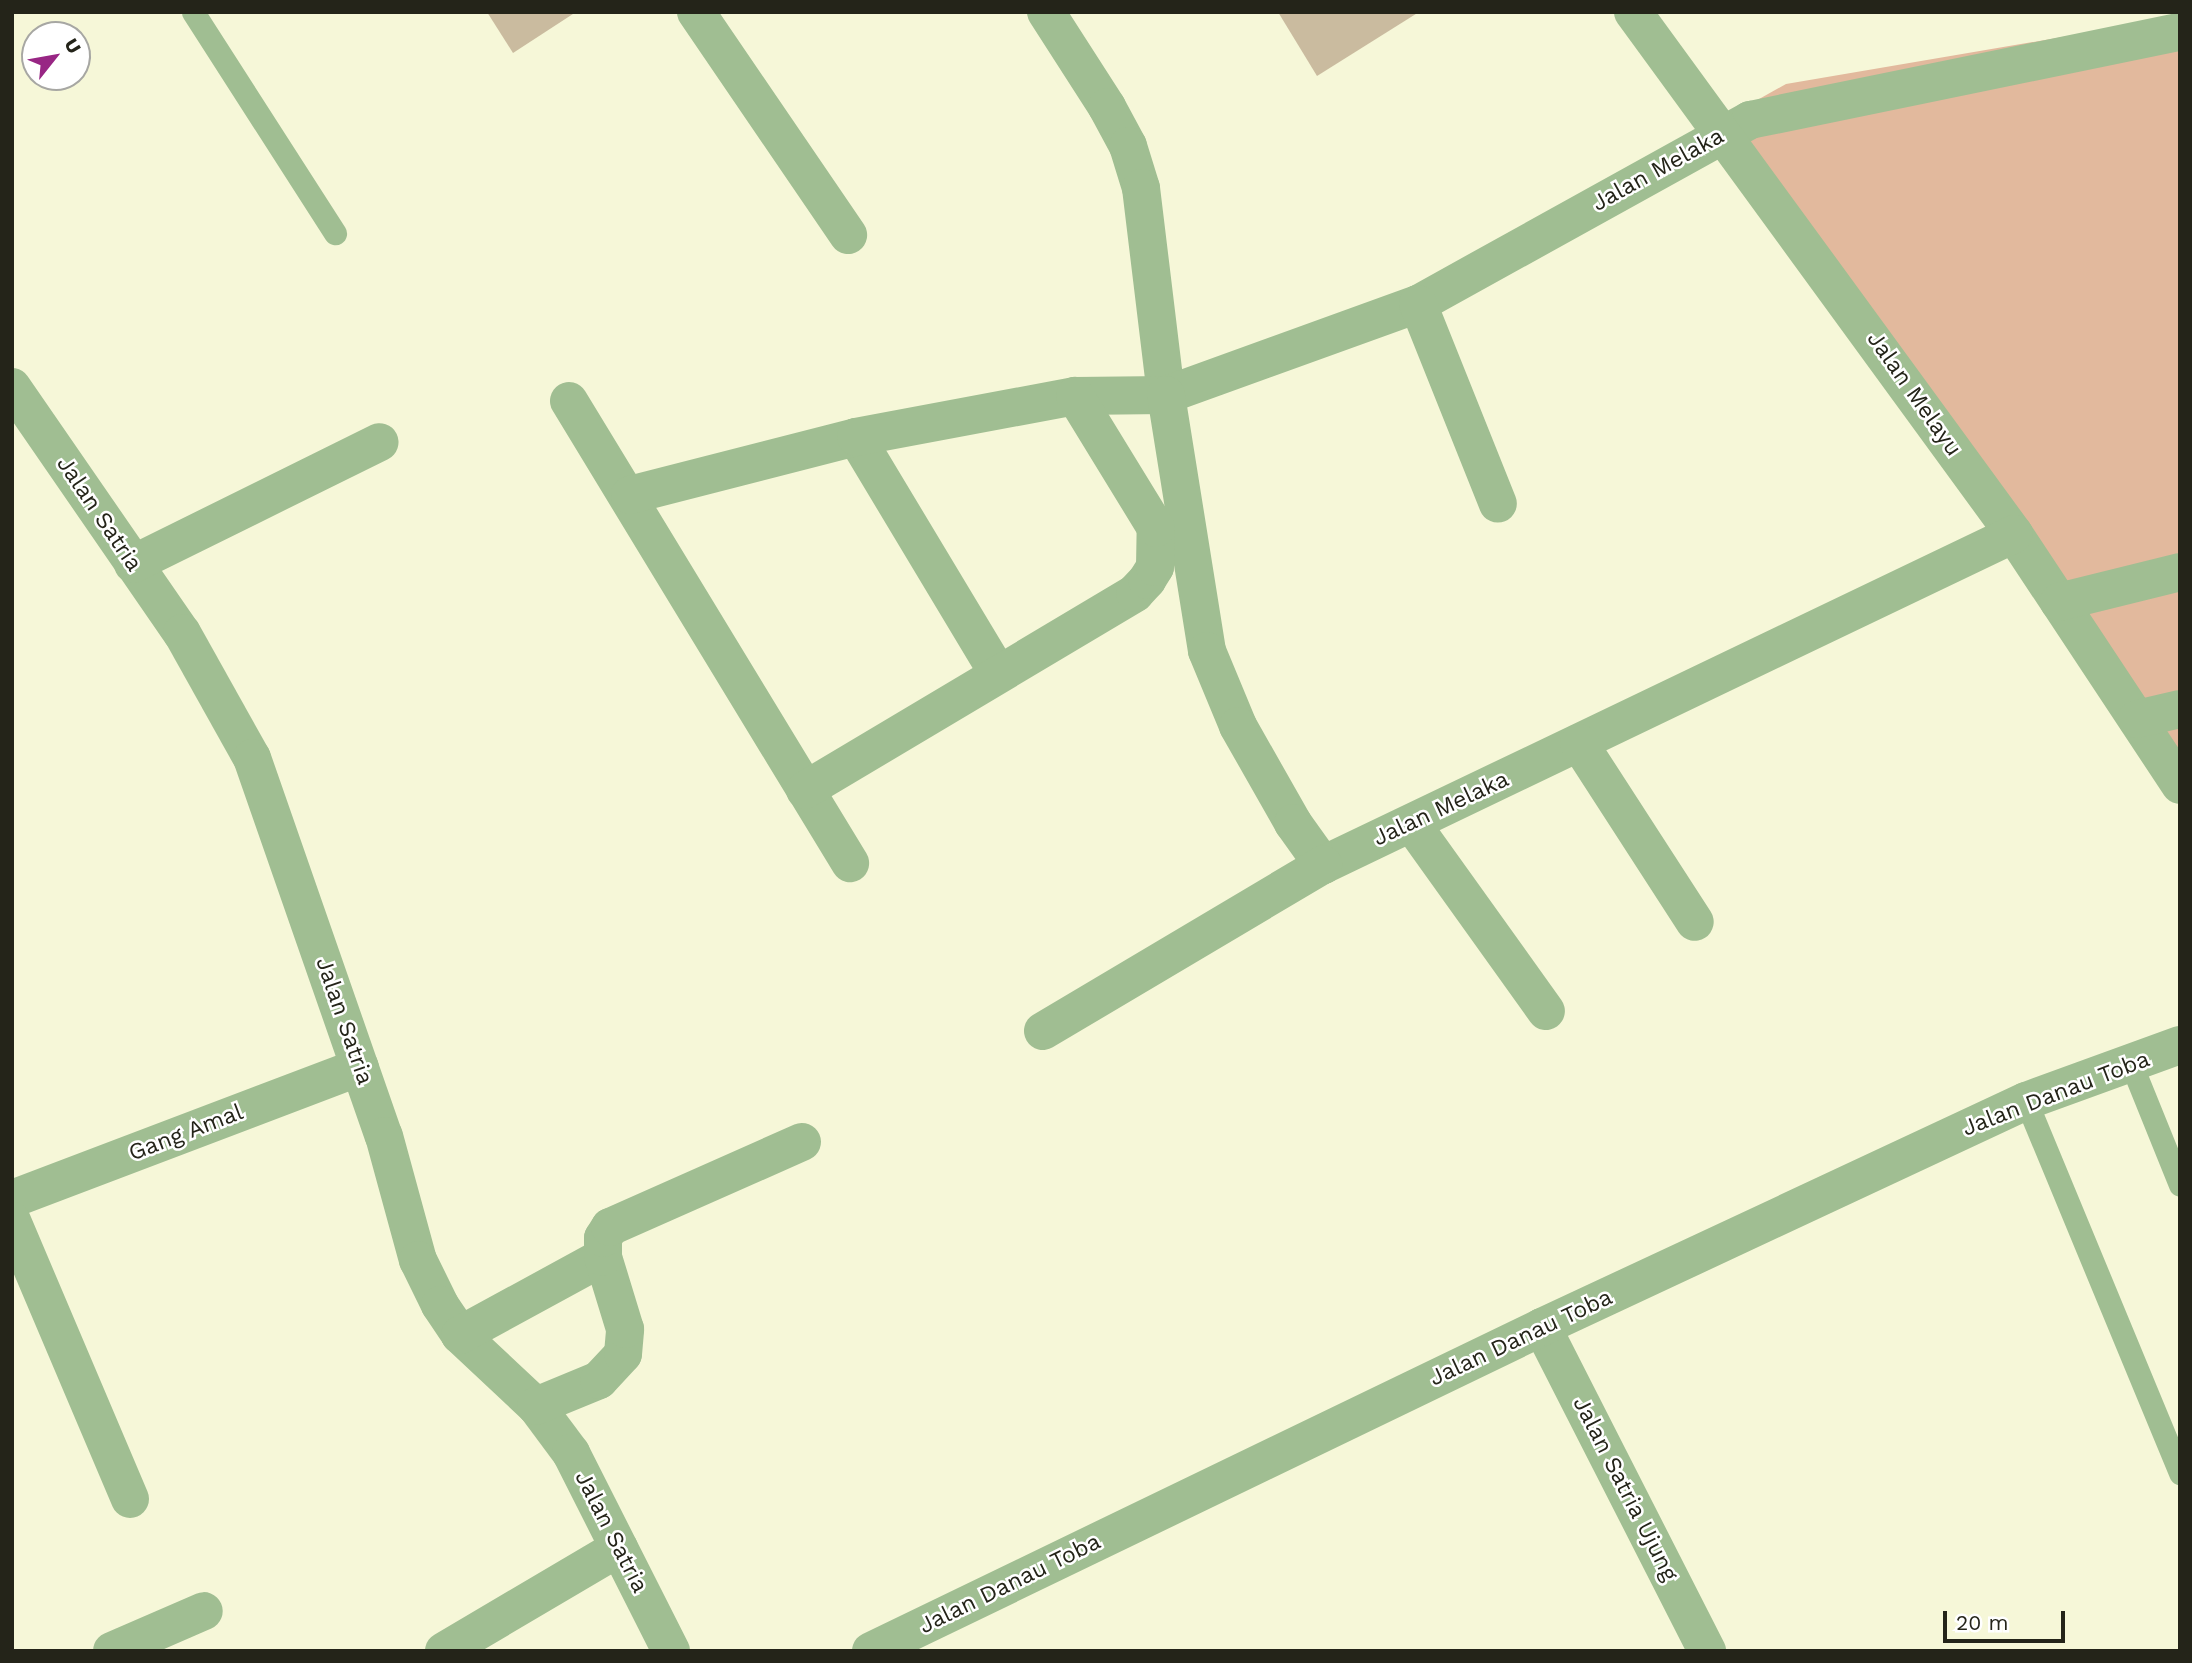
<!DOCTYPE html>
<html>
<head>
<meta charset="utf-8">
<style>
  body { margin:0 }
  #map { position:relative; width:2192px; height:1663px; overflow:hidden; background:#f6f7d8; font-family:"Work Sans",sans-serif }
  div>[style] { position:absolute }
  .green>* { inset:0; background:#e2b99d }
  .building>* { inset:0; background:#cabb9f }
  .lane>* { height:23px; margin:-11.5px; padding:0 11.5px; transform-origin:11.5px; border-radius:11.5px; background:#a0be92 }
  .street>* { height:38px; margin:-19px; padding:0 19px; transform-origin:19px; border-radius:19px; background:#a0be92 }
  span { translate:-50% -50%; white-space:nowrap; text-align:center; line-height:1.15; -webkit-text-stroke:5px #fff; paint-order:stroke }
  .street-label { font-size:23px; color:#242419 }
  .frame { position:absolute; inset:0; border:14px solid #242419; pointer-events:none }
  .north { position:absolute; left:21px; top:21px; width:70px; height:70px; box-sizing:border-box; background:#fff; border:2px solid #a7a7a3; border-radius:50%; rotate:59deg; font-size:19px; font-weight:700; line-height:28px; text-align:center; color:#242419 }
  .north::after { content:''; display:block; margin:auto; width:24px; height:32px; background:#982684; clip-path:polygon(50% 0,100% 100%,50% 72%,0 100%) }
  .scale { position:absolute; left:1943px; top:1611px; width:122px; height:32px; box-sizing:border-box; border:4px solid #242419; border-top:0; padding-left:9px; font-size:21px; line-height:24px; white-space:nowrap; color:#242419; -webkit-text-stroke:5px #fff; paint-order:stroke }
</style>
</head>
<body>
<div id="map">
  <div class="green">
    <div style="clip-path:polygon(2180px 17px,2180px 761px,1720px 121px,1786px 84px)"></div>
  </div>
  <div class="building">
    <div style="clip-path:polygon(487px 12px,576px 12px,513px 53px)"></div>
    <div style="clip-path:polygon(1278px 12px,1419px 12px,1317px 76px)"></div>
  </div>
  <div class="lane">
    <div style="left:193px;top:12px;width:263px;rotate:57.3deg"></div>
    <div style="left:2132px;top:1066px;width:128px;rotate:68deg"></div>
    <div style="left:2026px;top:1101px;width:403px;rotate:67.5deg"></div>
  </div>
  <div class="street">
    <div style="left:696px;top:12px;width:270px;rotate:55.7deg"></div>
    <div style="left:1046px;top:12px;width:113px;rotate:57.3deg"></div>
    <div style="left:1107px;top:107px;width:44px;rotate:61.7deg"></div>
    <div style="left:1128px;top:146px;width:44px;rotate:72.8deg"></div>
    <div style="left:1141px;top:188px;width:209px;rotate:83.1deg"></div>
    <div style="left:1166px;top:395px;width:268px;rotate:-19.9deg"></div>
    <div style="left:1418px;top:304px;width:380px;rotate:-29deg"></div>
    <div style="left:1750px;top:120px;width:439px;rotate:-11.6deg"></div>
    <div style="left:1633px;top:12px;width:646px;rotate:53.87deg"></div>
    <div style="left:2014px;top:534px;width:301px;rotate:56.5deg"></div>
    <div style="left:1418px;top:304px;width:215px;rotate:68.2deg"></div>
    <div style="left:12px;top:387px;width:299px;rotate:55.4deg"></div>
    <div style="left:182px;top:633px;width:143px;rotate:60.8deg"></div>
    <div style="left:252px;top:758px;width:400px;rotate:70.8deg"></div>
    <div style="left:384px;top:1136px;width:129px;rotate:74.7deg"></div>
    <div style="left:418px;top:1260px;width:50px;rotate:63.9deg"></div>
    <div style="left:440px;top:1305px;width:36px;rotate:56deg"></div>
    <div style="left:460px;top:1335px;width:104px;rotate:43.1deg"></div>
    <div style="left:536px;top:1406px;width:59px;rotate:53.3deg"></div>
    <div style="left:571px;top:1453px;width:222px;rotate:63.2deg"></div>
    <div style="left:569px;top:401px;width:541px;rotate:58.69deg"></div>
    <div style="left:856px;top:437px;width:274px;rotate:59deg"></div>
    <div style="left:630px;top:495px;width:233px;rotate:-14.4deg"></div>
    <div style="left:856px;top:437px;width:223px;rotate:-10.6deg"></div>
    <div style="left:1075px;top:396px;width:91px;rotate:-0.6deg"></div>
    <div style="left:1166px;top:395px;width:259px;rotate:80.9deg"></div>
    <div style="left:1207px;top:651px;width:81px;rotate:67.5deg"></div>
    <div style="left:1238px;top:726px;width:112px;rotate:60.4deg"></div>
    <div style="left:1293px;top:823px;width:52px;rotate:54.5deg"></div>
    <div style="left:1323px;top:865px;width:766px;rotate:-25.6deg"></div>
    <div style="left:133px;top:564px;width:275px;rotate:-26.3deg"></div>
    <div style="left:2059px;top:602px;width:125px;rotate:-13.9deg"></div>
    <div style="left:2137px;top:719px;width:44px;rotate:-13.1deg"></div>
    <div style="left:1579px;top:743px;width:213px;rotate:57.1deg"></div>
    <div style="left:805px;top:790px;width:384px;rotate:-30.8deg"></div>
    <div style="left:1135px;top:593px;width:18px;rotate:-47deg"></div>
    <div style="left:1147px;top:580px;width:15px;rotate:-58deg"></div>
    <div style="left:1155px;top:567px;width:39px;rotate:-89deg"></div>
    <div style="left:1156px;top:528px;width:155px;rotate:-121.5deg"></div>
    <div style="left:1412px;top:824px;width:230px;rotate:54.4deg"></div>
    <div style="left:1043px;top:1031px;width:326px;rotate:-30.7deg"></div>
    <div style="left:12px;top:1199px;width:372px;rotate:-20.8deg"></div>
    <div style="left:12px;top:1221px;width:302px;rotate:67deg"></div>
    <div style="left:1542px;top:1327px;width:364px;rotate:63deg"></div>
    <div style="left:460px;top:1335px;width:163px;rotate:-28.6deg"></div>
    <div style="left:536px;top:1406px;width:68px;rotate:-22.4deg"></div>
    <div style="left:599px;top:1380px;width:35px;rotate:-47deg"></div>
    <div style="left:623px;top:1354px;width:25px;rotate:-85deg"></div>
    <div style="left:625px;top:1329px;width:75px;rotate:-107deg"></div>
    <div style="left:603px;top:1257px;width:19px;rotate:-90deg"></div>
    <div style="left:603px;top:1238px;width:13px;rotate:-58deg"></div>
    <div style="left:610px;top:1227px;width:210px;rotate:-23.9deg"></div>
    <div style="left:112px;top:1651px;width:100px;rotate:-23.5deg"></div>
    <div style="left:444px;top:1651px;width:203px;rotate:-30.5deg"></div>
    <div style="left:871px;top:1651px;width:745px;rotate:-25.77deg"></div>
    <div style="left:1542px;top:1327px;width:534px;rotate:-25.03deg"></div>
    <div style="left:2026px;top:1101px;width:164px;rotate:-20deg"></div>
  </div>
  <div class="street-label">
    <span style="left:1658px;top:170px;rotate:-29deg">Jalan Melaka</span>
    <span style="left:1914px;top:394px;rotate:55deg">Jalan Melayu</span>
    <span style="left:99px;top:514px;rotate:56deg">Jalan Satria</span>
    <span style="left:1441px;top:809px;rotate:-25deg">Jalan Melaka</span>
    <span style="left:344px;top:1021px;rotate:71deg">Jalan Satria</span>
    <span style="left:2056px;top:1094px;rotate:-21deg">Jalan Danau Toba</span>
    <span style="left:186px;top:1133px;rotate:-21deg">Gang Amal</span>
    <span style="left:1521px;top:1338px;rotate:-25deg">Jalan Danau Toba</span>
    <span style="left:1625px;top:1489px;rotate:63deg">Jalan Satria Ujung</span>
    <span style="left:611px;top:1532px;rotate:63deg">Jalan Satria</span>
    <span style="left:1010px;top:1584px;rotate:-26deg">Jalan Danau Toba</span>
  </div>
  <div class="frame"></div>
  <div class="north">U</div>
  <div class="scale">20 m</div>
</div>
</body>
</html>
